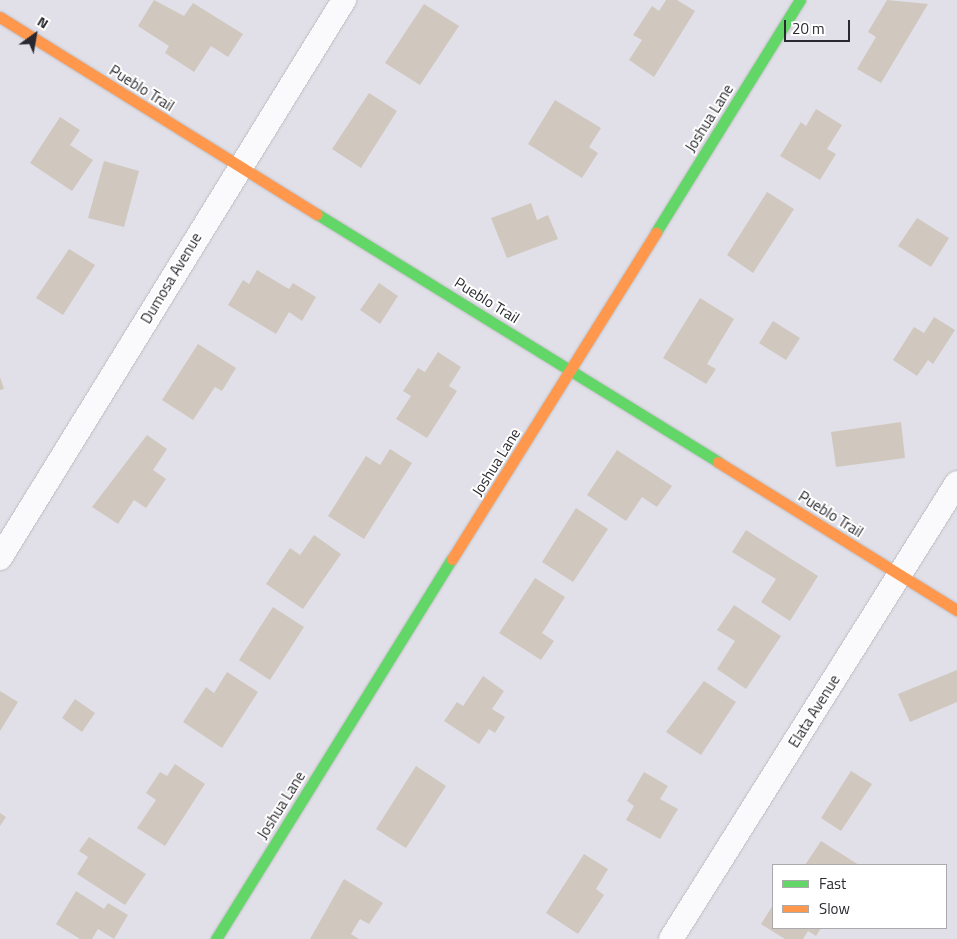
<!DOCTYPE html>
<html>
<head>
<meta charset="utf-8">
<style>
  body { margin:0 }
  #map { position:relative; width:957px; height:939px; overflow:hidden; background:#e1e0e8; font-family:"Titillium Web",sans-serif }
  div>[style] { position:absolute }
  .building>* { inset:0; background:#d0c7bf }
  .roads { filter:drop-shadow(0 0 1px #bebdc2) drop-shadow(0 0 1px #bebdc2) }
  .street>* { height:24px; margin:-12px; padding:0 12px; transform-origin:12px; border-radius:12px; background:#fafafc }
  .fast>* { height:11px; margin:-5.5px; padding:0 5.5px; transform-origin:5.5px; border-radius:5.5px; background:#63d668 }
  .slow>* { height:11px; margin:-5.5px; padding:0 5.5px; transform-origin:5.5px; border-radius:5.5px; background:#ff974d }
  span { translate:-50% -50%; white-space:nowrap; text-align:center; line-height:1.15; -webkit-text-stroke:4px #fff; paint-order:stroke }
  .street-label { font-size:15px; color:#2a292f }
  .legend { position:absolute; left:772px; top:864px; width:175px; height:65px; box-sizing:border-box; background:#fff; border:1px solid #aaa9ac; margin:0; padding:6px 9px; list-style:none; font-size:15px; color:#2a292f }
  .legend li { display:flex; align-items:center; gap:10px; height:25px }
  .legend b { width:25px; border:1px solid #aaa9ac }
  .north { position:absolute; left:10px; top:10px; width:50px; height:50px; -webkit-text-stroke:4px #fff; paint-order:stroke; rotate:32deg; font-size:14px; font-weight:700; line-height:20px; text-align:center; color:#2a292f }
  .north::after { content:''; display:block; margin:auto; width:18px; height:22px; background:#2a292f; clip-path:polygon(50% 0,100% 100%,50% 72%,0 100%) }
  .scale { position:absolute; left:784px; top:20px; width:66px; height:22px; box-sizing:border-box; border:2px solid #2a292f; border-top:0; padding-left:6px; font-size:15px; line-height:18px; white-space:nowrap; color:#2a292f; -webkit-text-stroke:4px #fff; paint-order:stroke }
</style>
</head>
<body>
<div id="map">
  <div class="building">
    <div style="clip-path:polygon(154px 0,184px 16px,193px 3px,243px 34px,228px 57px,211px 46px,194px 72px,165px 53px,169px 46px,138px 26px)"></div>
    <div style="clip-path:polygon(666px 0,677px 0,695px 11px,654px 77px,629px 60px,642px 40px,633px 35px,652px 6px,659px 11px)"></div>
    <div style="clip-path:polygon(887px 0,928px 4px,881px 83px,857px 69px,876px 37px,868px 32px)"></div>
    <div style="clip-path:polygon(424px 4px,459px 26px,420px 85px,385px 63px)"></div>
    <div style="clip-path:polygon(369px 93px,397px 111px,361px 168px,332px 149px)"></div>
    <div style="clip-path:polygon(555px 100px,601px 128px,589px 147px,598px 153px,582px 178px,528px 144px)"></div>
    <div style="clip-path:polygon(816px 109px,842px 125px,827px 149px,836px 154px,820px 180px,780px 156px,801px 122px,806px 126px)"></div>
    <div style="clip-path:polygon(60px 117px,80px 130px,70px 145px,93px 160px,72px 191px,30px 163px)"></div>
    <div style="clip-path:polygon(104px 161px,139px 171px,124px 227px,88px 218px)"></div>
    <div style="clip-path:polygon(767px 192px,794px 209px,753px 273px,727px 255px)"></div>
    <div style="clip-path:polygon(531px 203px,537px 220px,548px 215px,558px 239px,507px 258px,491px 218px)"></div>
    <div style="clip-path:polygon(917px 218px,949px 238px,931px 267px,898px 246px)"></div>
    <div style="clip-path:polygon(69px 249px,95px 265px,63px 315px,36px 298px)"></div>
    <div style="clip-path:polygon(257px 270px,289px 289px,293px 283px,316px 297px,302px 321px,289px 312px,276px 334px,228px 305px,243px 280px,249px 284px)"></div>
    <div style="clip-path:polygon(379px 283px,398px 296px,380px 324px,360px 310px)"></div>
    <div style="clip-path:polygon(700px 298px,734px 319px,707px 364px,716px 369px,706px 384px,663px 358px)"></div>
    <div style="clip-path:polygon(934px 317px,955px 330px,933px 364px,928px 360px,917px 376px,893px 360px,914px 327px,924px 333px)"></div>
    <div style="clip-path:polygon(773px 321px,800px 338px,786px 360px,759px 343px)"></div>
    <div style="clip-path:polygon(198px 344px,236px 368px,222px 391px,215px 387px,193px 420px,162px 400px)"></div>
    <div style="clip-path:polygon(438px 352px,461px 367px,449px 386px,457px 391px,427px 438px,396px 419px,411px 396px,403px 391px,418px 368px,425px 372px)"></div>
    <div style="clip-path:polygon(0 377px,4px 389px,0 390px)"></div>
    <div style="clip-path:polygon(901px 422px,905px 458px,836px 467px,831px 432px)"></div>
    <div style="clip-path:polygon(147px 435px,167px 449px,153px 470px,166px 479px,146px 508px,134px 500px,118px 524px,92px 507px)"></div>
    <div style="clip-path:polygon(390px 449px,412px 463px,364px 539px,328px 516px,366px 456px,380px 465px)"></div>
    <div style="clip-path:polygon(617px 450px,672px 486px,657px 507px,642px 497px,626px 521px,587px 495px)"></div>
    <div style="clip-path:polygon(576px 508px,608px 529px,573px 582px,542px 562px)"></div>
    <div style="clip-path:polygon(746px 530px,818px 576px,790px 621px,761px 602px,776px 579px,732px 552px)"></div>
    <div style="clip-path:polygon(314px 535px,341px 554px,303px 609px,266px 584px,290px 548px,300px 555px)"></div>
    <div style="clip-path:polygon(535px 578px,565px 597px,542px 633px,554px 641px,541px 660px,499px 633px)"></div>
    <div style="clip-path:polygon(734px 605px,781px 636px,746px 689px,717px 669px,735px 641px,717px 630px)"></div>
    <div style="clip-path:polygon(273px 607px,304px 627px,270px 680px,239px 660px)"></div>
    <div style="clip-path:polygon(957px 670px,957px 702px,910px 722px,898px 694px)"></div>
    <div style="clip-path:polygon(227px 672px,258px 692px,222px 748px,183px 722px,206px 687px,214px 693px)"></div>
    <div style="clip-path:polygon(483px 676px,504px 691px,492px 709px,505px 717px,495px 733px,489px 729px,479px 744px,444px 721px,457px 702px,463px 706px)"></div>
    <div style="clip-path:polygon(704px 681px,736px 702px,701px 755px,666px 732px)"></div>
    <div style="clip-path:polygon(0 691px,18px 702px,0 731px)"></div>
    <div style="clip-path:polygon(75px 699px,95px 713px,82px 732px,62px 718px)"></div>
    <div style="clip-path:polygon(175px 764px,205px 784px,165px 846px,137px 828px,156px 800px,146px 793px,160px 772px,167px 776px)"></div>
    <div style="clip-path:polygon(416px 766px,446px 786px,406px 848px,376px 829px)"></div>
    <div style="clip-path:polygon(851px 771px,872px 784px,841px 831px,821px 818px)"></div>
    <div style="clip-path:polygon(644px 772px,668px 786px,660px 799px,678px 809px,660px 839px,626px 820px,634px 806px,627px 801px)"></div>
    <div style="clip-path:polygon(0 813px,6px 817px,0 826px)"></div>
    <div style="clip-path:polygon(89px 837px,146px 874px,125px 905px,77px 874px,88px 857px,79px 851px)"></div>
    <div style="clip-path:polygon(821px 841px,859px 865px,805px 865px)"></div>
    <div style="clip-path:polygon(584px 854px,608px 869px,596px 889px,604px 895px,578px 934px,546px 913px)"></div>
    <div style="clip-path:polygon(344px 879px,383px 903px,369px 924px,360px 919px,351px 934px,359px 939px,310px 939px)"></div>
    <div style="clip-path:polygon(76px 891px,104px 909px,108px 903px,128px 915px,114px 939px,98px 929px,92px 939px,80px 939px,56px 924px)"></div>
    <div style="clip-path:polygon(773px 905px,773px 928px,821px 928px,816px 936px,808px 931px,803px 939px,785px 939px,761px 924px)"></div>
  </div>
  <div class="roads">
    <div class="street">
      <div style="left:0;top:558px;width:656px;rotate:-58.35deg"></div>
      <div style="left:671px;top:939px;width:538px;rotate:-57.9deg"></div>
    </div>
    <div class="fast">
      <div style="left:317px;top:214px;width:471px;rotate:31.7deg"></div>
      <div style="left:656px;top:232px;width:273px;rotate:-58.2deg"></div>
      <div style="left:216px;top:939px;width:447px;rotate:-58.2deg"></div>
    </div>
    <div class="slow">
      <div style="left:0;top:17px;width:373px;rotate:31.9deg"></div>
      <div style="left:718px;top:462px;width:281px;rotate:31.8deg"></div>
      <div style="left:452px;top:559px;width:385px;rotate:-58deg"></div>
    </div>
  </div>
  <div class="street-label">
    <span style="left:142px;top:88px;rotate:32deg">Pueblo Trail</span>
    <span style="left:709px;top:118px;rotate:-58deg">Joshua Lane</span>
    <span style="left:171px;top:278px;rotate:-59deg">Dumosa Avenue</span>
    <span style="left:487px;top:300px;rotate:32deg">Pueblo Trail</span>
    <span style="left:496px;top:462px;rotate:-58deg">Joshua Lane</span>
    <span style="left:831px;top:514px;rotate:32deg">Pueblo Trail</span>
    <span style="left:814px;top:711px;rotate:-58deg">Elata Avenue</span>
    <span style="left:281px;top:805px;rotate:-58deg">Joshua Lane</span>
  </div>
  <ul class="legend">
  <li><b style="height:6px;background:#63d668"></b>Fast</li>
  <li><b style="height:6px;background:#ff974d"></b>Slow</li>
  </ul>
  <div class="north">N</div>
  <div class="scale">20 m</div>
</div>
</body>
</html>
